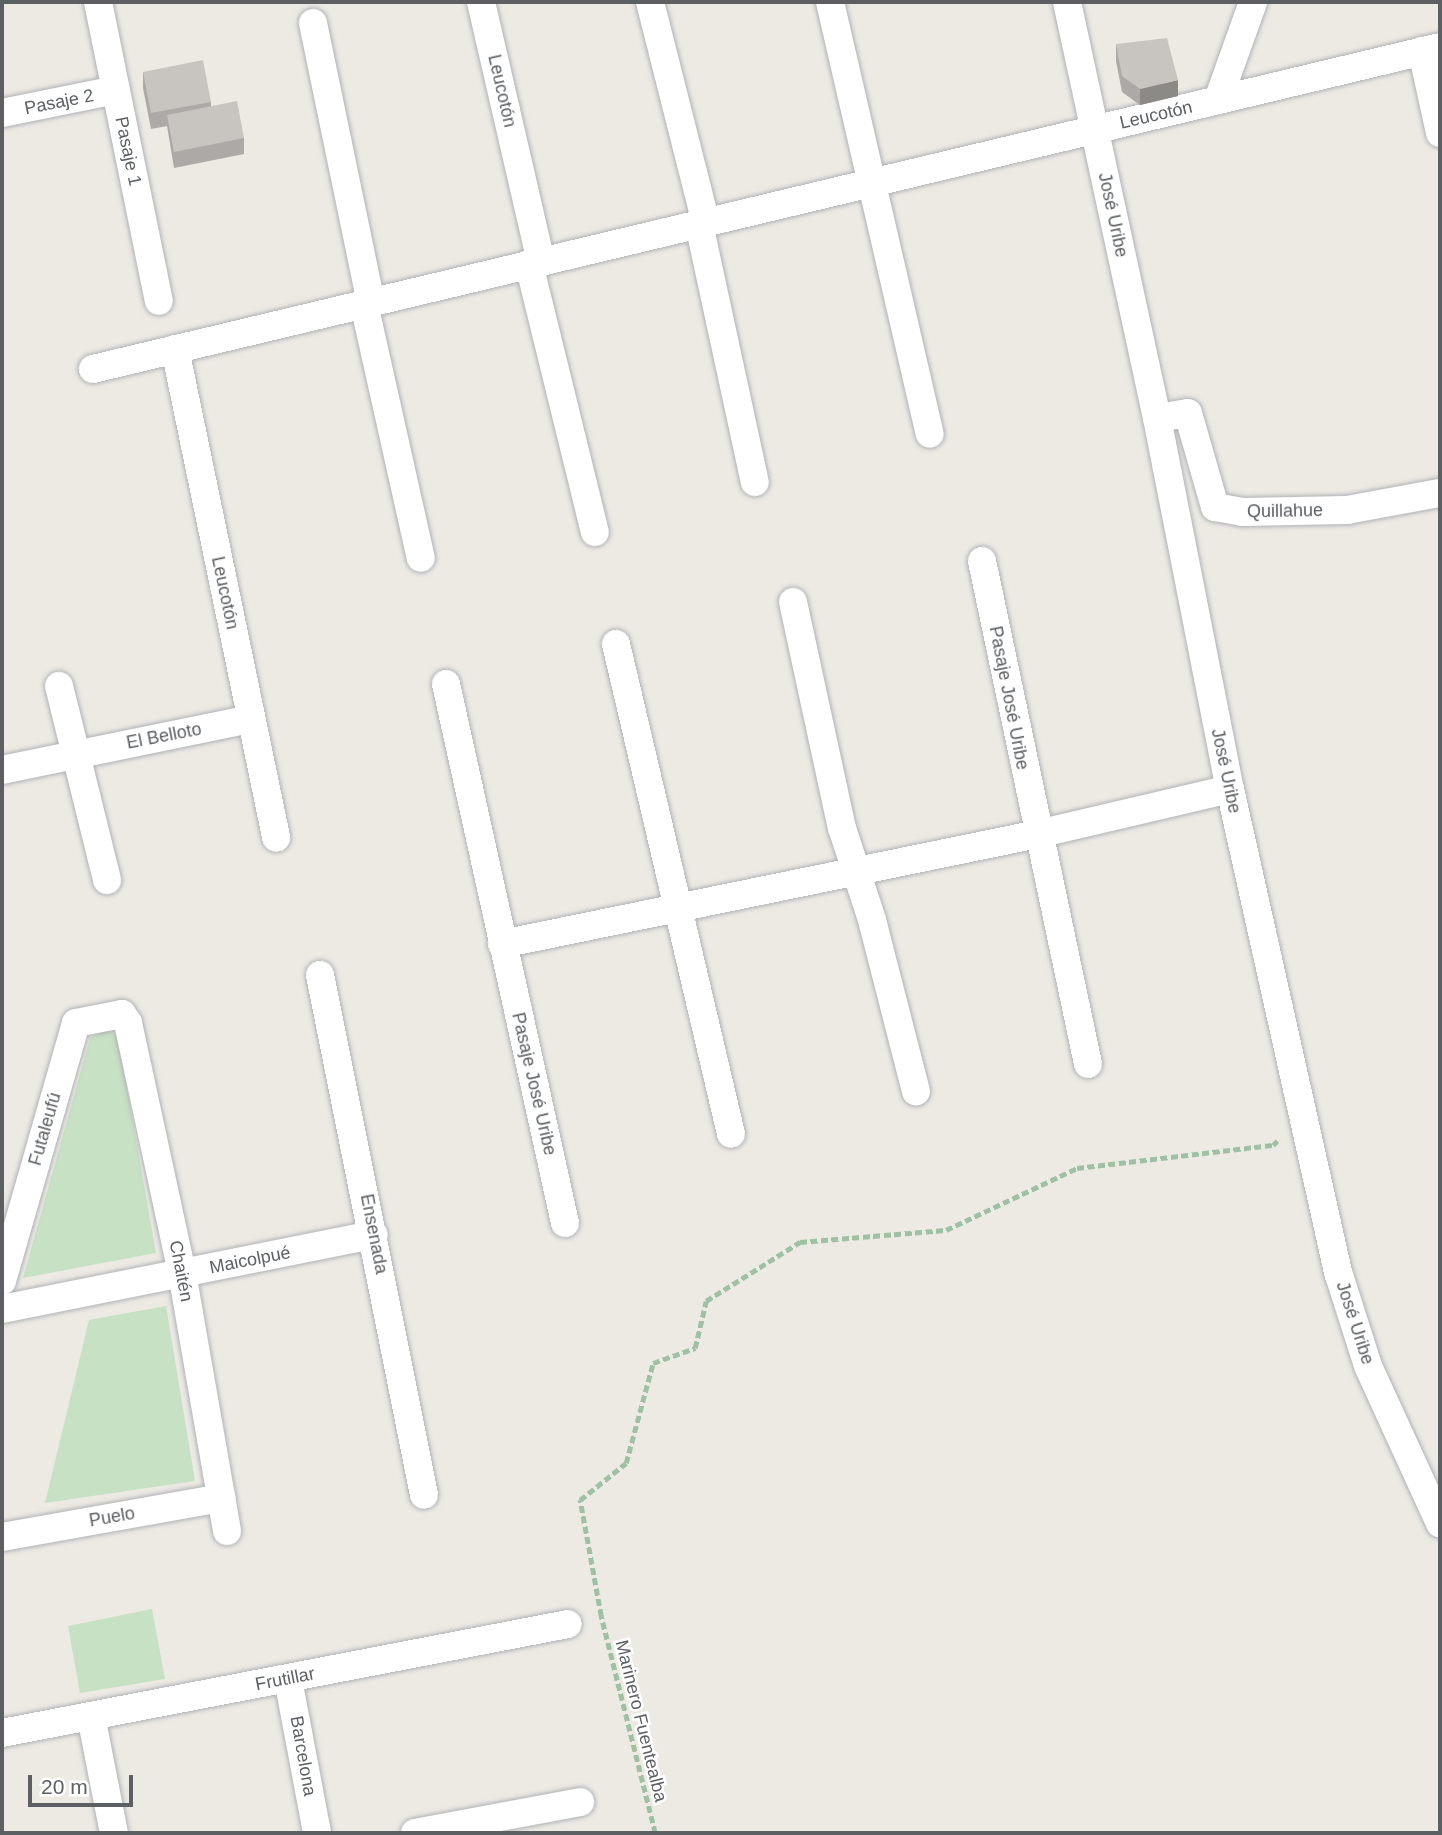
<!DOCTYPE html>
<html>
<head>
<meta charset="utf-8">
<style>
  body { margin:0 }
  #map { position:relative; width:1442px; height:1835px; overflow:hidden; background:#edeae4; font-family:Helvetica,sans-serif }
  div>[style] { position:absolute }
  .green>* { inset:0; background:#c7e1c4 }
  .path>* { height:4.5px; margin-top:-2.25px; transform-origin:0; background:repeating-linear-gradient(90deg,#9ec1a4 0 7px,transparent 0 10.5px) }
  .roads { filter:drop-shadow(0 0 2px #afb2b5) drop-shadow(0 0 2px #afb2b5) }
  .street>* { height:28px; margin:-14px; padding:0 14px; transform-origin:14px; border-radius:14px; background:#fff }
  .wall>* { inset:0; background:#aca9a6 }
  .shaded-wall>* { inset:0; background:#8c8a87 }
  .building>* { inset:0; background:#c8c5c1 }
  span { translate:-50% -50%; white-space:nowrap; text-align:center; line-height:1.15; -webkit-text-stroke:5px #fff; paint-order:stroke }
  .street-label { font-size:18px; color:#5c6063 }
  .frame { position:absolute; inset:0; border:4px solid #5c6063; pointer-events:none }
  .scale { position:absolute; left:28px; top:1775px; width:105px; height:32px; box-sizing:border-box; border:4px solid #5c6063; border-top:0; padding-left:9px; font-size:21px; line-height:24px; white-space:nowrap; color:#5c6063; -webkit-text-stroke:5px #fff; paint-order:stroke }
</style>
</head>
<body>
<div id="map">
  <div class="green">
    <div style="clip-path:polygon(108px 1028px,118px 1038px,156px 1253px,23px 1278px,90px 1038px)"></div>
    <div style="clip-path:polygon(166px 1306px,195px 1481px,45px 1503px,89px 1320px)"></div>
    <div style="clip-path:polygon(152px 1609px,165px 1679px,80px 1693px,68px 1626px)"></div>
  </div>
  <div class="path">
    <div style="left:655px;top:1833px;width:224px;rotate:-104deg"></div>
    <div style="left:601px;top:1616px;width:118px;rotate:-100.3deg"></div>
    <div style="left:580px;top:1500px;width:59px;rotate:-38.8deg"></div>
    <div style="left:626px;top:1463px;width:104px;rotate:-74.9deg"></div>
    <div style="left:653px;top:1363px;width:45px;rotate:-19.7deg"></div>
    <div style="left:695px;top:1348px;width:48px;rotate:-76.8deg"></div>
    <div style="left:706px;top:1301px;width:111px;rotate:-32.1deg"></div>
    <div style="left:800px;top:1242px;width:146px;rotate:-4.7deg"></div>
    <div style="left:946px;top:1230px;width:145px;rotate:-25.3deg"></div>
    <div style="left:1077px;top:1168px;width:197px;rotate:-6.7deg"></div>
    <div style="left:1273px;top:1145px;width:6px;rotate:-45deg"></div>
  </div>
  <div class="roads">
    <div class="street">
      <div style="left:98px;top:2px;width:305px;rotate:78.5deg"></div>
      <div style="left:481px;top:2px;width:267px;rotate:77deg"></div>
      <div style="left:650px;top:2px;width:228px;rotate:75.8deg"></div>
      <div style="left:830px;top:2px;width:443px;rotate:77deg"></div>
      <div style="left:1067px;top:2px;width:426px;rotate:77.8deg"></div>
      <div style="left:1157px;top:418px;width:378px;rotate:78.9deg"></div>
      <div style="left:1230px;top:789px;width:498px;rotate:77.4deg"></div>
      <div style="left:1339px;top:1275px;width:96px;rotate:72.3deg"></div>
      <div style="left:1368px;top:1366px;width:173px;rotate:65.4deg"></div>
      <div style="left:313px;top:23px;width:285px;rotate:78.3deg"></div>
      <div style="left:1422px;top:51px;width:84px;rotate:77.6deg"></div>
      <div style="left:1218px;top:100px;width:104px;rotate:-70.3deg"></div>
      <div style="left:2px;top:113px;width:116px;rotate:-11.4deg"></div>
      <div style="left:699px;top:224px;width:264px;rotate:77.8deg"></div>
      <div style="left:529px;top:264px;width:276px;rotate:76.2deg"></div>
      <div style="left:364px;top:304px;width:260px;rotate:77.4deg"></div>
      <div style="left:175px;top:349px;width:499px;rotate:78.3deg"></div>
      <div style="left:93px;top:369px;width:1385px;rotate:-13.44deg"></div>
      <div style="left:1157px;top:418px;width:31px;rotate:-9deg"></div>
      <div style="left:1188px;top:413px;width:98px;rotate:74deg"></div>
      <div style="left:1215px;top:507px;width:27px;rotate:10deg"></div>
      <div style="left:1242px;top:512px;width:105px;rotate:-1.1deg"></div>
      <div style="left:1347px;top:510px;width:95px;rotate:-10.4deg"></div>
      <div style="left:982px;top:561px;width:514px;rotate:78.1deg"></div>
      <div style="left:793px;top:602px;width:231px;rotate:77.8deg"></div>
      <div style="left:842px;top:828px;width:97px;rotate:71.9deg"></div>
      <div style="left:872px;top:920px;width:177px;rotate:75.6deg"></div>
      <div style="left:616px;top:644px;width:503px;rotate:76.79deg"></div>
      <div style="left:446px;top:684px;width:552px;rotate:77.55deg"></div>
      <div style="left:59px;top:686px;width:200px;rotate:76.1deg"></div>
      <div style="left:2px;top:770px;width:254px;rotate:-11.6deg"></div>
      <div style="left:502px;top:944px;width:547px;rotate:-11.6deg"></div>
      <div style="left:1038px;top:834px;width:197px;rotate:-13.2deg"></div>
      <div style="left:320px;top:975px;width:530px;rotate:78.69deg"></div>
      <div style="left:2px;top:1281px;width:268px;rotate:-74deg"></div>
      <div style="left:76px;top:1023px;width:47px;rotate:-11.1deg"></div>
      <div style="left:122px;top:1014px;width:11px;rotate:56deg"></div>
      <div style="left:128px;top:1023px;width:256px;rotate:77.8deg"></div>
      <div style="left:182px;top:1273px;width:262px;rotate:80.1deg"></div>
      <div style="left:2px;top:1309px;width:379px;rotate:-11.3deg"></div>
      <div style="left:2px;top:1537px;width:223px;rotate:-10.1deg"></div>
      <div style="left:288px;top:1679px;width:157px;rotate:79.3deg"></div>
      <div style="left:91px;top:1716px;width:119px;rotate:78.9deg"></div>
      <div style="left:2px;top:1733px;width:576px;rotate:-10.9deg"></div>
      <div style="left:415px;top:1833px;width:168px;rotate:-10.6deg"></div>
    </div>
  </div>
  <div class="wall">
    <div style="clip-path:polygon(1116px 44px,1178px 96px,1140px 105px,1122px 92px,1116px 61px)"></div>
    <div style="clip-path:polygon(143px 72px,211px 102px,211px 106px,244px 138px,244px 154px,174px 168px,167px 126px,151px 129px,143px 88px)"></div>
  </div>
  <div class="shaded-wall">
    <div style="clip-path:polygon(1178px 80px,1178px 96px,1140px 105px,1140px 89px)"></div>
  </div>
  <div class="building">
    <div style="clip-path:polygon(1167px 38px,1178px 80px,1140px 89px,1122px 76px,1116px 44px)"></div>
    <div style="clip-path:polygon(203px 60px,211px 102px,151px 113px,143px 72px)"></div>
    <div style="clip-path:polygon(237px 101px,244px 138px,174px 152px,167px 115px)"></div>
  </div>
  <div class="street-label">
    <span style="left:502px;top:91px;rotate:77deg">Leucotón</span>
    <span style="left:59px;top:102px;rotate:-11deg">Pasaje 2</span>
    <span style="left:1156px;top:115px;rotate:-13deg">Leucotón</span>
    <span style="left:128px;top:151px;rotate:78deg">Pasaje 1</span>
    <span style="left:1113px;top:215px;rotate:78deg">José Uribe</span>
    <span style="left:1285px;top:511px;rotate:-1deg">Quillahue</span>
    <span style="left:225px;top:593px;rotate:78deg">Leucotón</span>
    <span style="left:1009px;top:698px;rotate:79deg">Pasaje José Uribe</span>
    <span style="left:164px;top:736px;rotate:-11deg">El Belloto</span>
    <span style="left:1226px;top:771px;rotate:78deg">José Uribe</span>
    <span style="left:534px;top:1084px;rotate:77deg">Pasaje José Uribe</span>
    <span style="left:45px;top:1129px;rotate:-74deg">Futaleufú</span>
    <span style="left:374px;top:1234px;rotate:79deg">Ensenada</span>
    <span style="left:250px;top:1260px;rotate:-11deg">Maicolpué</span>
    <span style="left:181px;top:1271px;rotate:79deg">Chaitén</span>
    <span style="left:1355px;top:1323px;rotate:72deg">José Uribe</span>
    <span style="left:112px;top:1517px;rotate:-10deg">Puelo</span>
    <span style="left:285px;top:1679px;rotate:-11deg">Frutillar</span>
    <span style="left:641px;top:1721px;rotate:76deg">Marinero Fuentealba</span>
    <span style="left:303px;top:1756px;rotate:80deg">Barcelona</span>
  </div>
  <div class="frame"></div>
  <div class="scale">20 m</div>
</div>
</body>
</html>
